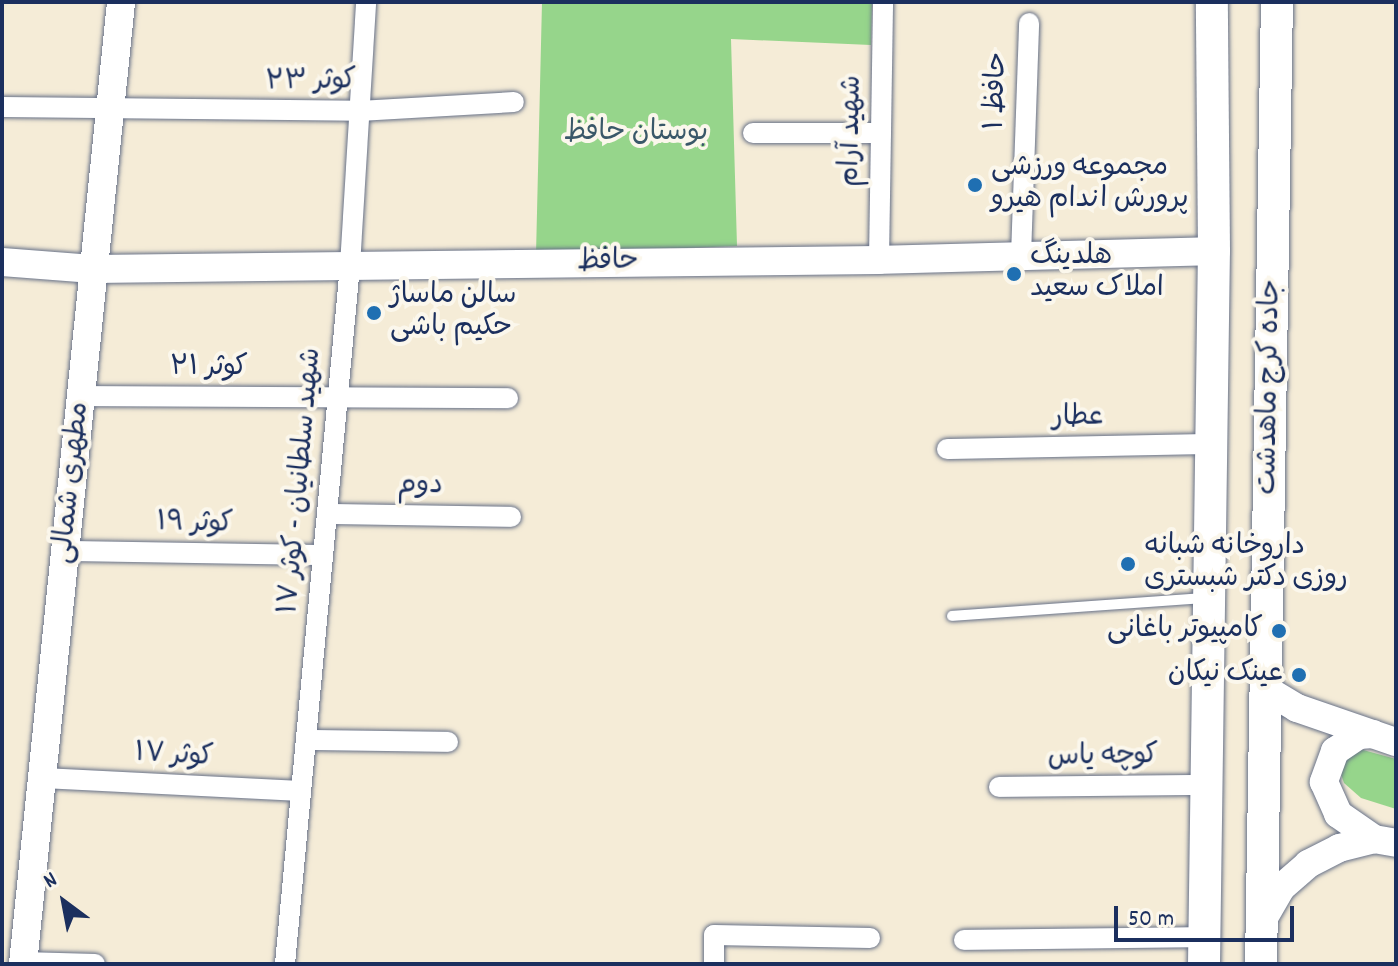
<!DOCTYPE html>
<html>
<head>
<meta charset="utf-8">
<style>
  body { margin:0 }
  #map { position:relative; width:1398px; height:966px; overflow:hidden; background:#f5ecd7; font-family:Dekko,"Playpen Sans Arabic",sans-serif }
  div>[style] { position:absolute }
  .green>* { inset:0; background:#96d58b }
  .roads { filter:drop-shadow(0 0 2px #677188) drop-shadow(0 0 2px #677188) }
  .lane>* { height:10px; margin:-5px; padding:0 5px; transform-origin:5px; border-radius:5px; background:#fff }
  .street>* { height:20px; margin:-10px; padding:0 10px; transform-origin:10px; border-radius:10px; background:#fff }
  .secondary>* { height:28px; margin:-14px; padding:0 14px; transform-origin:14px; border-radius:14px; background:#fff }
  .primary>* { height:32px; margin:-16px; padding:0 16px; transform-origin:16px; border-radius:16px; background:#fff }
  .dots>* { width:22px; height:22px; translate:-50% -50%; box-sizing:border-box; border:4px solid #fbf7ec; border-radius:50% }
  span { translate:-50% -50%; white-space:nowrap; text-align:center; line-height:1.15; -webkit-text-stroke:8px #fbf7ec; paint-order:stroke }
  .street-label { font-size:28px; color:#1b2f5e }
  .park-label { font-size:28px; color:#3a5869 }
  .poi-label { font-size:28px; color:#1b2f5e }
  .left { translate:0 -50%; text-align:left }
  .right { translate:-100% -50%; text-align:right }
  .frame { position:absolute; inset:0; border:4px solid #1b2f5e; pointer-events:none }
  .north { position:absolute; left:24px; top:862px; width:80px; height:80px; -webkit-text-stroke:6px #fbf7ec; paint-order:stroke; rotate:328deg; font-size:22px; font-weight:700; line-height:32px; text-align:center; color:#1b2f5e }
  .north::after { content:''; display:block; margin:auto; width:28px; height:36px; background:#1b2f5e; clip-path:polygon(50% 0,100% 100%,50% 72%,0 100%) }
  .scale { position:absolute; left:1114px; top:906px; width:180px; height:36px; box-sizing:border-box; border:4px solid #1b2f5e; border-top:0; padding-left:10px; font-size:24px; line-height:28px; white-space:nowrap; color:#1b2f5e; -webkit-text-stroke:6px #fbf7ec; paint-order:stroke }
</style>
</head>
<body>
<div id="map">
  <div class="green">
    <div style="clip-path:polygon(542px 2px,872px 2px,871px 45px,731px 39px,737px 246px,536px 254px)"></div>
    <div style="clip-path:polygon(1345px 745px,1396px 759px,1396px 809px,1361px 798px,1344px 783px,1335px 757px)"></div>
  </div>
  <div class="roads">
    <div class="lane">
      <div style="left:952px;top:616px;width:255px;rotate:-4.1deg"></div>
    </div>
    <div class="street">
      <div style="left:2px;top:107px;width:357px;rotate:0.6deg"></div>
      <div style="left:359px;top:111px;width:155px;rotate:-3.3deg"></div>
      <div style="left:753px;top:133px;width:128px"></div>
      <div style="left:1021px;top:256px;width:233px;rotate:-88deg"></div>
      <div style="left:879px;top:260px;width:258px;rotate:-89.1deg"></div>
      <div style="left:81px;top:396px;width:427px;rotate:0.3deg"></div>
      <div style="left:947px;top:449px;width:263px;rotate:-1.1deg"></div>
      <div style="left:327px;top:514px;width:184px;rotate:0.9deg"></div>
      <div style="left:66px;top:551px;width:257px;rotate:0.9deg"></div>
      <div style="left:306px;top:740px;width:142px;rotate:0.8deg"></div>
      <div style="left:43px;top:778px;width:258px;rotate:2.9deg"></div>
      <div style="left:999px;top:787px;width:208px;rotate:-0.6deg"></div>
      <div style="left:964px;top:940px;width:240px;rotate:-0.7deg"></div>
      <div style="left:23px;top:962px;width:72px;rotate:1.6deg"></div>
      <div style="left:285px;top:964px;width:701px;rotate:-84.68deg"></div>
      <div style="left:350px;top:266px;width:264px;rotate:-86.5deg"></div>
      <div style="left:714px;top:964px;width:29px;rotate:-90deg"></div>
      <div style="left:714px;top:935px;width:156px;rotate:1.1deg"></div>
    </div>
    <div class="secondary">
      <div style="left:2px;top:262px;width:91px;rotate:4.4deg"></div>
      <div style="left:93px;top:269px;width:786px;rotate:-0.66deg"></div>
      <div style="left:879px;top:260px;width:335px;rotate:-1.5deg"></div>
      <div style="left:1267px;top:690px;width:35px;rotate:31deg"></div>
      <div style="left:1297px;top:708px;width:105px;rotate:19deg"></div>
      <div style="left:1373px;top:734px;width:14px;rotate:176deg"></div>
      <div style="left:1359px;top:735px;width:29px;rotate:146deg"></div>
      <div style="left:1335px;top:751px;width:33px;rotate:110deg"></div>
      <div style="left:1324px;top:782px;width:35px;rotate:66deg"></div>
      <div style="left:1338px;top:814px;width:44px;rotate:34.8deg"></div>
      <div style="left:1262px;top:921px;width:39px;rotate:-60deg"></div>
      <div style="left:1282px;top:887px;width:35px;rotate:-41deg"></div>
      <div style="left:1308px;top:864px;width:35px;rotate:-27deg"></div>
      <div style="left:1339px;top:848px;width:36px;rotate:-14deg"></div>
      <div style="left:1374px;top:839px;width:22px;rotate:10deg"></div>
      <div style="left:23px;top:964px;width:967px;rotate:-84.18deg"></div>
    </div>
    <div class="primary">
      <div style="left:1204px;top:964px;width:713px;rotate:-89.2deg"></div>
      <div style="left:1214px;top:251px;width:249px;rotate:-90.5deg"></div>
      <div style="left:1261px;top:964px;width:962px;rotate:-89.05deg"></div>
    </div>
  </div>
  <div class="dots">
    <div style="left:975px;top:185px;background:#1f6fb2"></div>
    <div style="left:1014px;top:274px;background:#1f6fb2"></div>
    <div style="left:374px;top:313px;background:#1f6fb2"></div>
    <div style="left:1128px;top:564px;background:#1f6fb2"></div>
    <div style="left:1279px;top:631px;background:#1f6fb2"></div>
    <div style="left:1299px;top:675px;background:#1f6fb2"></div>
  </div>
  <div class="street-label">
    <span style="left:311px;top:83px;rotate:-1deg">کوثر ۲۳</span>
    <span style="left:998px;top:91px;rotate:-88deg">حافظ ۱</span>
    <span style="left:853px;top:131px;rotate:-89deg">شهید آرام</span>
    <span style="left:608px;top:263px;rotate:-1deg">حافظ</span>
    <span style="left:209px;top:369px">کوثر ۲۱</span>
    <span style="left:1271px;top:387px;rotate:-89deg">جاده کرج ماهدشت</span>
    <span style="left:1078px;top:419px;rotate:-1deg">عطار</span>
    <span style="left:302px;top:481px;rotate:-85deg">شهید سلطانیان - کوثر ۱۷</span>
    <span style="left:73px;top:483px;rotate:-84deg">مطهری شمالی</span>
    <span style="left:420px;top:487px;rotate:1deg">دوم</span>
    <span style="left:195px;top:525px;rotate:1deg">کوثر ۱۹</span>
    <span style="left:174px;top:757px;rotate:3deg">کوثر ۱۷</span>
    <span style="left:1103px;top:758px;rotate:-1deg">کوچه یاس</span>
  </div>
  <div class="park-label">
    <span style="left:636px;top:134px">بوستان حافظ</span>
  </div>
  <div class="poi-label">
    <span class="left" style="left:991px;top:185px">مجموعه ورزشی<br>پرورش اندام هیرو</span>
    <span class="left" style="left:1030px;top:274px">هلدینگ<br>املاک سعید</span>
    <span class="left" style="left:390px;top:313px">سالن ماساژ<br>حکیم باشی</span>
    <span class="left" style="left:1144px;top:564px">داروخانه شبانه<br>روزی دکتر شبستری</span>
    <span class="right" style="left:1263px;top:631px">کامپیوتر باغانی</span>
    <span class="right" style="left:1283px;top:675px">عینک نیکان</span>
  </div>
  <div class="frame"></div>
  <div class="north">N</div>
  <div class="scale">50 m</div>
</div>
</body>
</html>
